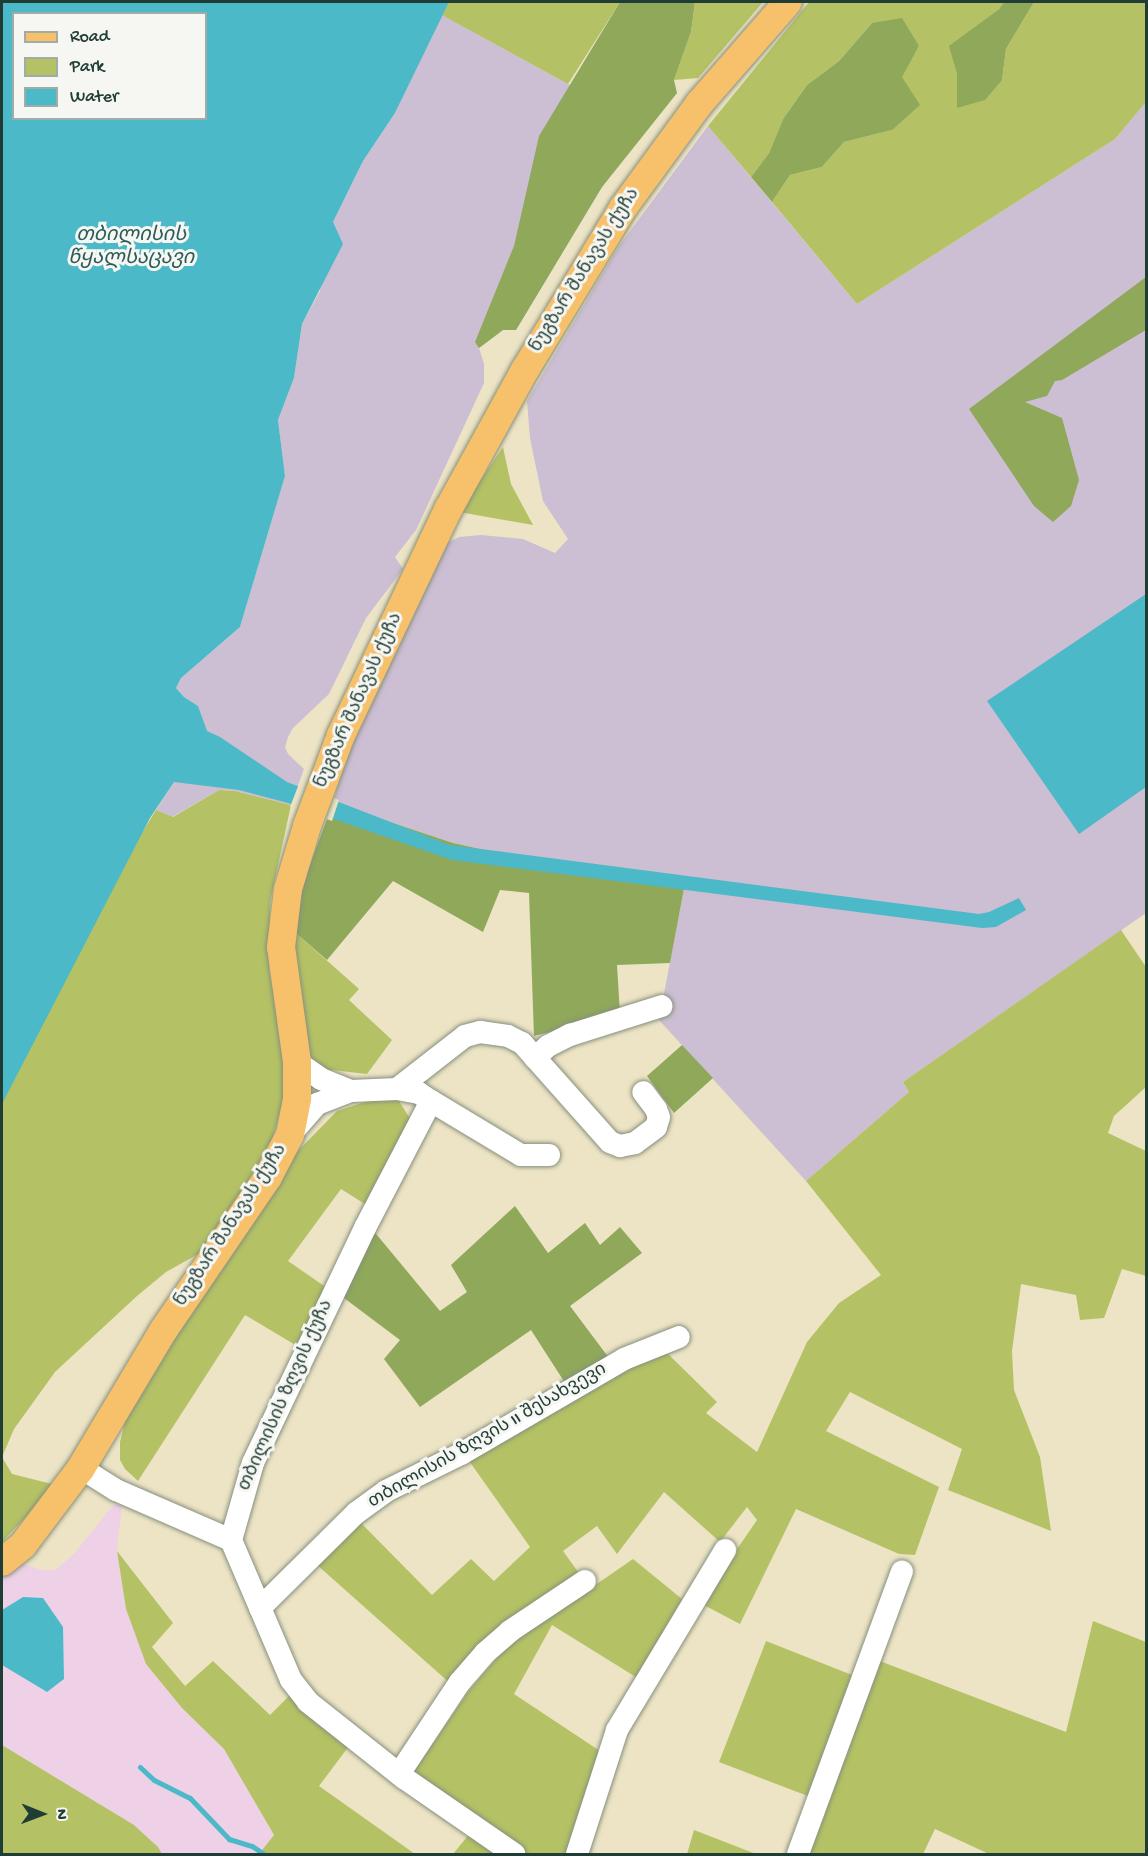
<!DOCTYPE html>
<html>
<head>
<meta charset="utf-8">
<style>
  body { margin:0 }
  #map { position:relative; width:1148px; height:1856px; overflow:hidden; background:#ede4c6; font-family:"Gochi Hand","Noto Sans Georgian",sans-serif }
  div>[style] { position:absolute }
  .built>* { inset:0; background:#eed0e7 }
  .industrial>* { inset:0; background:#ccbed3 }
  .green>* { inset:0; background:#b4c265 }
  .forest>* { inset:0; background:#8fa85a }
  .water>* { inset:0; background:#4cb9c8 }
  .pier>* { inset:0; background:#ede4c6 }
  .stream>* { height:5px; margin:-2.5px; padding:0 2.5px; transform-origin:2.5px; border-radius:2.5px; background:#4cb9c8 }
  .roads { filter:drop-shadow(0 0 2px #86907d) drop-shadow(0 0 2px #86907d) }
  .minor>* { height:22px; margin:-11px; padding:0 11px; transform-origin:11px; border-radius:11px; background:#fff }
  .major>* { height:28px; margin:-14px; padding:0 14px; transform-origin:14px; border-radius:14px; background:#f7c06b }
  span { translate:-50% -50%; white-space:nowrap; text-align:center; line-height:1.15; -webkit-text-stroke:6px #f6f6f2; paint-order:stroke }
  .street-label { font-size:18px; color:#1f3d34 }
  .water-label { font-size:20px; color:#2a5c59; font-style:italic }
  .frame { position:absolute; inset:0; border:3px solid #1f3d34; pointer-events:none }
  .legend { position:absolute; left:12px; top:12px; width:195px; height:108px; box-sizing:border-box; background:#f6f6f2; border:2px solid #a0aca6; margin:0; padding:8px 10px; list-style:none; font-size:18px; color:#1f3d34 }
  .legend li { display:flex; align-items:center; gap:12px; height:30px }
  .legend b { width:30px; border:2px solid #a0aca6 }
  .north { position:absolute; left:12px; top:1784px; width:60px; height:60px; -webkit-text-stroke:4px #f6f6f2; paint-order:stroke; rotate:91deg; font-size:16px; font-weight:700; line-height:24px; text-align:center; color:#1f3d34 }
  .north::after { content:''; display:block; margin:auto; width:21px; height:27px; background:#1f3d34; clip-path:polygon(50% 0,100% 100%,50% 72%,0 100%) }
</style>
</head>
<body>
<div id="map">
  <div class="built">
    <div style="clip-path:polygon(113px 1505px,122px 1505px,117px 1551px,126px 1609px,146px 1664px,182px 1708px,224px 1749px,274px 1835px,259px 1854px,162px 1854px,158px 1847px,134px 1825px,2px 1745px,2px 1665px,47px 1692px,64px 1679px,23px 1597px,2px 1610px,2px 1575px,19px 1562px,41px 1570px,55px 1570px,74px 1554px)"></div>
  </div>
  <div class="industrial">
    <div style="clip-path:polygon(442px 15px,568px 84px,602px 95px,677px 93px,602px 187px,516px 330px,503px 330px,479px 348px,484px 364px,484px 383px,416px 530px,395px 557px,403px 569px,366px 618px,329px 694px,293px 728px,288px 737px,285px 747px,288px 754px,304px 769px,291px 805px,235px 791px,219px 790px,172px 817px,156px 810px,174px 782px,198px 706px,184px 697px,176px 688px,181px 678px,240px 627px,285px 476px,278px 420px,294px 378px,302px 324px,320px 291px,333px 222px,363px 161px,395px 113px)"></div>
    <div style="clip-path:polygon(1146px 102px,1146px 913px,903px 1082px,909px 1092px,806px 1181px,659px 1020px,686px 878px,485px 850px,453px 843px,333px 803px,344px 763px,443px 545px,459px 537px,481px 535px,523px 539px,555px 553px,568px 539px,543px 501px,530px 438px,527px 401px,619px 246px,708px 126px,857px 304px,1115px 139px)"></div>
  </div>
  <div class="green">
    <div style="clip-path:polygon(449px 2px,620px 2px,568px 84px,449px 19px,442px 15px)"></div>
    <div style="clip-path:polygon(695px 2px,763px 2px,698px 78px,674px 80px,691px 32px)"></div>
    <div style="clip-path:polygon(809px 2px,1004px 2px,999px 9px,950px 46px,957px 74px,957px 108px,1002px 80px,1006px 49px,1034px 2px,1146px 2px,1146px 102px,1115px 139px,857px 304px,772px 202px,790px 175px,822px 167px,844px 142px,892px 130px,901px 77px,919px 46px,872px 23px,839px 61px,807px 85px,783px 119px,769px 153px,751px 177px,708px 126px)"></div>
    <div style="clip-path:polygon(503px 447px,511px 484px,533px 525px,459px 512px)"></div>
    <div style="clip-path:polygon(219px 790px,235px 791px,291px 805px,270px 902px,269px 969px,284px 1053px,283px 1102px,272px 1140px,209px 1248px,166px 1272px,137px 1296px,55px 1372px,14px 1429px,2px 1457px,12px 1474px,56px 1485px,2px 1542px,2px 1104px,8px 1050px,156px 810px,173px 817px)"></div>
    <div style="clip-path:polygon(1121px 930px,1146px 967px,1146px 1087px,1114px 1116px,1108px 1133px,1146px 1151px,1146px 1276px,1122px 1269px,1104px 1318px,1080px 1320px,1076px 1295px,1021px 1284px,1012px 1351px,1014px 1390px,1040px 1457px,1051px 1531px,948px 1490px,962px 1449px,850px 1392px,826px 1431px,939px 1487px,915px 1555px,899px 1554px,796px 1509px,740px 1624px,700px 1603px,757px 1520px,747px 1507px,720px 1542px,664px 1492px,617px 1554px,597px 1526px,563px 1551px,581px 1576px,452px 1685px,316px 1564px,358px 1520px,432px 1595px,471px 1559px,494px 1581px,530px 1547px,467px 1458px,663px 1349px,717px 1402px,706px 1413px,757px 1452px,807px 1342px,839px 1303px,881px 1275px,806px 1181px,909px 1092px,903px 1082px)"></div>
    <div style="clip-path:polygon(297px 934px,359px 989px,349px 1000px,392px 1040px,367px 1074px,323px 1069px,310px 1062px,292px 967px)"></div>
    <div style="clip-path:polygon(380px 1097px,399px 1101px,409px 1117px,410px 1131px,368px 1206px,341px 1189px,288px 1261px,330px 1290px,302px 1349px,245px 1315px,138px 1481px,125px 1469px,120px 1460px,120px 1442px,130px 1401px,291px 1158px,337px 1111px)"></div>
    <div style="clip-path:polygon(117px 1551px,173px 1623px,152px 1647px,185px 1686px,213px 1661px,270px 1715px,293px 1692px,349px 1746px,319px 1786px,415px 1854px,259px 1854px,274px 1835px,224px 1749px,182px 1708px,146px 1664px,126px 1609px)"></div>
    <div style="clip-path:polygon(633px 1559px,682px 1599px,639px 1679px,552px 1625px,514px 1694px,603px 1753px,572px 1854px,526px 1854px,413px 1773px,468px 1692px,507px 1646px)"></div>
    <div style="clip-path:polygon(1093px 1621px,1146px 1642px,1146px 1854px,989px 1854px,935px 1829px,923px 1854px,805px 1854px,877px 1660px,1066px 1732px)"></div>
    <div style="clip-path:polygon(766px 1641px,857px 1677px,813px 1798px,719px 1762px)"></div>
    <div style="clip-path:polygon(2px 1745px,134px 1825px,158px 1847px,162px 1854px,2px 1854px)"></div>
    <div style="clip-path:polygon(694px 1830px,756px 1854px,687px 1854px)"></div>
    <div style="clip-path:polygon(471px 1832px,502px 1854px,453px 1854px)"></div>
  </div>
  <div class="forest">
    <div style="clip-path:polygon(620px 2px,695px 2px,691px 32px,674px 80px,677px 93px,602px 187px,516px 330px,503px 330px,479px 348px,475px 342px,514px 246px,539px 136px)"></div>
    <div style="clip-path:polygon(1004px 2px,1034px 2px,1006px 49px,1002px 80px,985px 100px,957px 108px,957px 74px,949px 46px,999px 9px)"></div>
    <div style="clip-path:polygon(902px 18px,919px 46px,902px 77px,920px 105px,892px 130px,844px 142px,822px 167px,790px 175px,772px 202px,751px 177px,769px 153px,783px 119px,807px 85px,839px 61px,872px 23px)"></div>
    <div style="clip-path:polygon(1146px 277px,1146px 330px,1062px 380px,1055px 381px,1047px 396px,1025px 402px,1062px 418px,1079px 480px,1071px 506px,1053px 522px,1034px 506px,969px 409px)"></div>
    <div style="clip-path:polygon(333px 803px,453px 843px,485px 850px,686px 878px,670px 963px,617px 965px,620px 1014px,534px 1036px,529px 893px,500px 890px,483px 932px,393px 881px,327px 960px,297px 934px,293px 910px)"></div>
    <div style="clip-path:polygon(682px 1045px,713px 1078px,674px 1113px,647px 1076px)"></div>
    <div style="clip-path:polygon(515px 1206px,548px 1253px,585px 1223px,600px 1245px,620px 1227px,642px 1253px,570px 1306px,609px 1358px,567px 1386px,531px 1330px,420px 1407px,384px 1359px,400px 1340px,340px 1295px,372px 1229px,440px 1311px,467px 1292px,451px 1265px)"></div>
  </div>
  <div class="water">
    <div style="clip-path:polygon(evenodd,2px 2px,449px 2px,395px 113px,363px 161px,333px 222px,343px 244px,302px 324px,294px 378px,278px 420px,285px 476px,240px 627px,181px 678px,176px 688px,184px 697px,198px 706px,207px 731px,220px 737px,287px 782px,450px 845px,979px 914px,989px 912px,1019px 898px,1026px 910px,996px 927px,982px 928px,452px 860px,288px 803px,239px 790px,174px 782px,150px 818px,2px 1104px,2px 2px,14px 14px,206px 14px,206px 118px,14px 118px,14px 14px)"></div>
    <div style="clip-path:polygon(1146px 594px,1146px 787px,1079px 834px,987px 701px)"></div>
    <div style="clip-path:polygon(23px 1597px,43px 1598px,63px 1627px,64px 1679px,47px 1692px,2px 1665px,2px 1610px)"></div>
  </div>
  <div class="pier">
    <div style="clip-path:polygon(299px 784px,339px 800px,332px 821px,290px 807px)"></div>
  </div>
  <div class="stream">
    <div style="left:140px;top:1767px;width:19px;rotate:43deg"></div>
    <div style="left:154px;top:1780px;width:40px;rotate:26.6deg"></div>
    <div style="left:190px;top:1798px;width:57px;rotate:46.4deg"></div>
    <div style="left:229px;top:1839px;width:24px;rotate:17deg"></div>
    <div style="left:252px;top:1846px;width:14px;rotate:34deg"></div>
  </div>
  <div class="roads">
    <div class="minor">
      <div style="left:535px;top:1058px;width:18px;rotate:-43deg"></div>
      <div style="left:548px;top:1046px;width:25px;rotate:-27deg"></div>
      <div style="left:570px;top:1035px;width:96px;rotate:-17.5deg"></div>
      <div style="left:297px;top:1062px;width:29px;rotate:35deg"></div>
      <div style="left:321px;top:1079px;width:32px;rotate:22deg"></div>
      <div style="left:397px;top:1089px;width:86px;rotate:-37.9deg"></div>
      <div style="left:465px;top:1036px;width:16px;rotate:-15deg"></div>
      <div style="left:480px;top:1032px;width:28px;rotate:8deg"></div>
      <div style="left:508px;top:1036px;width:16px;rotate:27deg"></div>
      <div style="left:522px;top:1043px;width:132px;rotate:48.4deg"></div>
      <div style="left:610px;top:1142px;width:11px;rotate:22deg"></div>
      <div style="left:620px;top:1146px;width:15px;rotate:-11deg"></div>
      <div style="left:635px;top:1143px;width:26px;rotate:-37deg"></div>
      <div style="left:656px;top:1127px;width:10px;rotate:-73deg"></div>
      <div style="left:659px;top:1117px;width:9px;rotate:-111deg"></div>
      <div style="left:656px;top:1109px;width:21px;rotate:-127deg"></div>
      <div style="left:431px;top:1101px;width:105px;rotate:31deg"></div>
      <div style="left:521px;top:1155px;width:28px"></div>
      <div style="left:290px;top:1135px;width:41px;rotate:-48.9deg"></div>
      <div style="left:317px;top:1104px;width:36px;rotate:-21deg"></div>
      <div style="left:351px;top:1091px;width:46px;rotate:-2.5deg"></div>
      <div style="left:397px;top:1089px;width:22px;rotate:10deg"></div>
      <div style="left:419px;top:1093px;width:14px;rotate:34deg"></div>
      <div style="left:431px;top:1101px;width:143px;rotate:117.5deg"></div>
      <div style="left:365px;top:1228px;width:260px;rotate:115.5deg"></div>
      <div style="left:253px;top:1463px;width:80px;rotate:105.9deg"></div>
      <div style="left:231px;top:1540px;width:152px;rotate:66.8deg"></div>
      <div style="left:291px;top:1680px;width:28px;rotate:52deg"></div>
      <div style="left:308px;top:1702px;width:122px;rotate:38.4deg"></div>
      <div style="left:404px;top:1778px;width:134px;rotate:34.6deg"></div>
      <div style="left:81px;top:1468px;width:41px;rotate:32.2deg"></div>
      <div style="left:116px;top:1490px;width:125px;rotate:23.5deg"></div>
      <div style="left:260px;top:1608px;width:135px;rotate:-44.7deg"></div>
      <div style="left:356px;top:1513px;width:37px;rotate:-36deg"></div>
      <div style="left:386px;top:1491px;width:84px;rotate:-26.3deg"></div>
      <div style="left:461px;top:1454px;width:189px;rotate:-30.2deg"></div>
      <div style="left:624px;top:1359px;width:59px;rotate:-21.8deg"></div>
      <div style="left:399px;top:1774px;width:110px;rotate:-56.5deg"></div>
      <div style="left:460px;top:1682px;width:38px;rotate:-49deg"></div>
      <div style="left:485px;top:1653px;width:33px;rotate:-41deg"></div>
      <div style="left:510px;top:1631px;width:90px;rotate:-33.7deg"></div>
      <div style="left:577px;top:1854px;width:130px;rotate:-72.1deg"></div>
      <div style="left:617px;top:1730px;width:210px;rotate:-59deg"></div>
      <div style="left:798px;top:1854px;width:301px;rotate:-69.8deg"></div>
    </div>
    <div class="major">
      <div style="left:2px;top:1562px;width:27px;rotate:-39deg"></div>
      <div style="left:23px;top:1545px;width:96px;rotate:-53deg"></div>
      <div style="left:81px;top:1468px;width:160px;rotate:-59.1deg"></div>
      <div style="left:163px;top:1331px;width:186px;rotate:-55.7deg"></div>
      <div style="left:268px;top:1177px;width:47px;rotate:-62.4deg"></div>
      <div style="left:290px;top:1135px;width:38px;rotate:-79deg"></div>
      <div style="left:297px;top:1098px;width:36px;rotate:-90deg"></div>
      <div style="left:297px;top:1062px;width:116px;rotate:-97.9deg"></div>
      <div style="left:281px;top:947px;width:58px;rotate:-83.1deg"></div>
      <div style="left:288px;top:889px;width:66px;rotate:-73.2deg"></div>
      <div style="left:307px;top:826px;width:97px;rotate:-69.5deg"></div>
      <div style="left:341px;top:735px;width:251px;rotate:-64.6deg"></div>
      <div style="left:449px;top:508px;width:158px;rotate:-61.2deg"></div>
      <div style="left:525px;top:370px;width:189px;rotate:-58.8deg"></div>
      <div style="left:623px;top:208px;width:129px;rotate:-53.8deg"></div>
      <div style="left:699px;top:104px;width:135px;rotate:-48.9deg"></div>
    </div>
  </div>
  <div class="street-label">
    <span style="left:586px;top:271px;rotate:-58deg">ნუგზარ შანავას ქუჩა</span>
    <span style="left:360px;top:701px;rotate:-66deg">ნუგზარ შანავას ქუჩა</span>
    <span style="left:232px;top:1226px;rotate:-57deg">ნუგზარ შანავას ქუჩა</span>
    <span style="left:287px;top:1396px;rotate:-66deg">თბილისის ზღვის ქუჩა</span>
    <span style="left:488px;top:1437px;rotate:-30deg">თბილისის ზღვის II შესახვევი</span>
  </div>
  <div class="water-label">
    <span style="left:131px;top:248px">თბილისის<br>წყალსაცავი</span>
  </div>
  <div class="frame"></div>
  <ul class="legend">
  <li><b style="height:8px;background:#f7c06b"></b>Road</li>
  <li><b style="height:16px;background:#b4c265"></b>Park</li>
  <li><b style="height:16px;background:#4cb9c8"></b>Water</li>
  </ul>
  <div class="north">N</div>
</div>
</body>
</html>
